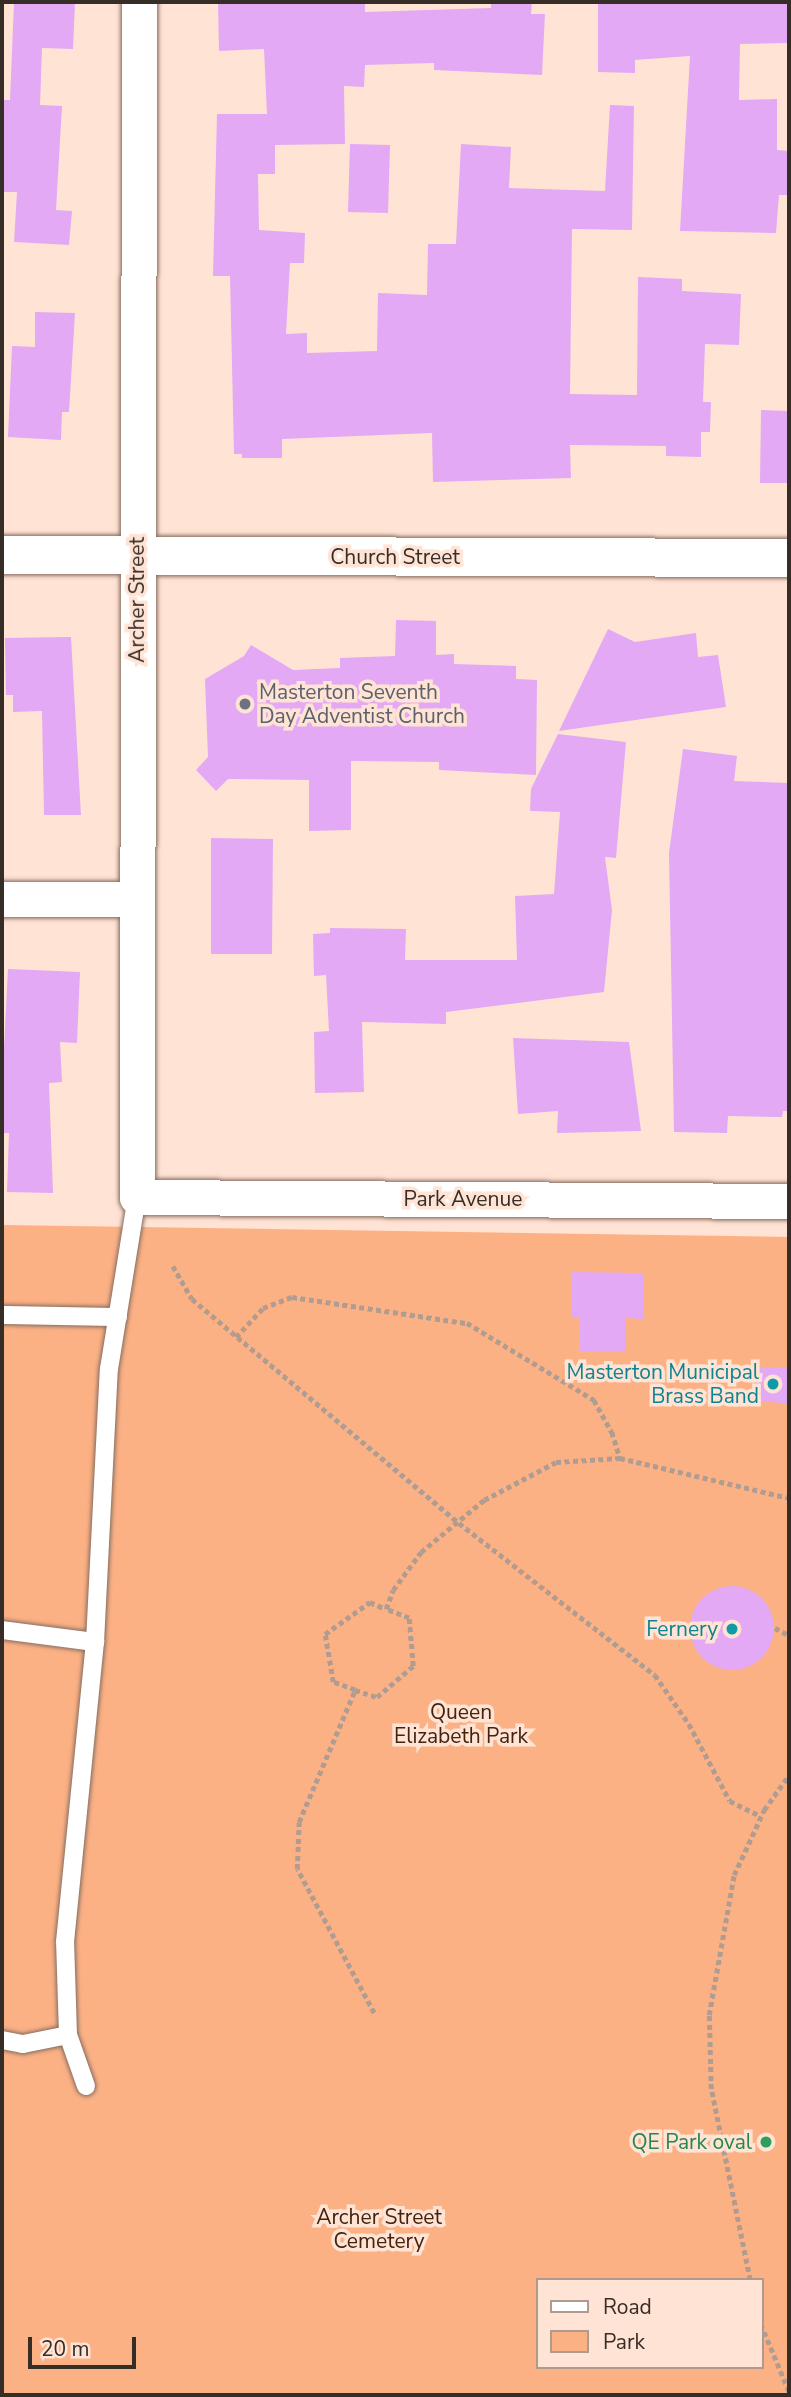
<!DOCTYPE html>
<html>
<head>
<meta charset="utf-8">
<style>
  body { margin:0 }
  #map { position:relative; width:791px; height:2397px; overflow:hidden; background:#ffe3d4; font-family:"Nunito Sans",sans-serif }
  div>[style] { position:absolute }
  .green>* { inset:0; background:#fcb185 }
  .building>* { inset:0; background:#e3a9f4 }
  .round { border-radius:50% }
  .path>* { height:4.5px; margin-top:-2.25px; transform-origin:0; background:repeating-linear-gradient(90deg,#b19c91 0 5px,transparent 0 8.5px) }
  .roads { filter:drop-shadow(0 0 2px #866d60) drop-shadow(0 0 2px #866d60) }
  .service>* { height:18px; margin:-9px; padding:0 9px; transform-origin:9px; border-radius:9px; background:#fff }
  .minor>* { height:35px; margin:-17.5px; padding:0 17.5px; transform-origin:17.5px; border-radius:17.5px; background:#fff }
  .tertiary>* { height:38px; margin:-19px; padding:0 19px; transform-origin:19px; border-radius:19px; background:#fff }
  .dots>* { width:19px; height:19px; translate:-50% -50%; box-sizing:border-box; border:4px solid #ffe3d4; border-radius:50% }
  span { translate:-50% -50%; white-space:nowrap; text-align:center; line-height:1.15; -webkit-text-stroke:7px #ffe3d4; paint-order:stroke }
  .street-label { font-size:21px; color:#372d27 }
  .worship-label { font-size:21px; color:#5b616d }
  .left { translate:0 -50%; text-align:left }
  .culture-label { font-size:21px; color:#0d838f }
  .right { translate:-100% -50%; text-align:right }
  .park-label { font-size:21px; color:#44230e }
  .leisure-label { font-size:21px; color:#27864d }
  .frame { position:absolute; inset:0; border:4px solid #372d27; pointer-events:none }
  .legend { position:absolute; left:536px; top:2278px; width:228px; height:91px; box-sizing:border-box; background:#ffe3d4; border:2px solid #af9a8f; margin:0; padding:9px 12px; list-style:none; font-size:21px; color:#372d27 }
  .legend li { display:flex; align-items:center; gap:14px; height:35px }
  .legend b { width:35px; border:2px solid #af9a8f }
  .scale { position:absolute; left:28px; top:2337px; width:108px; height:32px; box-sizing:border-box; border:4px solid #372d27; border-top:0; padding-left:9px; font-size:21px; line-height:24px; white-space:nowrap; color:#372d27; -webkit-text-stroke:5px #ffe3d4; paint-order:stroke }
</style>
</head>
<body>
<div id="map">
  <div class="green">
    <div style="clip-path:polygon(evenodd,2px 1225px,789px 1237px,789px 2395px,2px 2395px,2px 1225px,537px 2280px,761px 2280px,761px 2367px,537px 2367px,537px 2280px)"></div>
  </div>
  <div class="building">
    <div style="clip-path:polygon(14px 2px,75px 2px,73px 49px,42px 48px,40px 105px,62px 106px,56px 210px,72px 211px,69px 245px,14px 242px,17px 192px,2px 192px,2px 100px,10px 100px)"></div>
    <div style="clip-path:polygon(218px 2px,365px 2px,365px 12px,491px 8px,491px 2px,532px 2px,531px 14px,545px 14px,542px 75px,434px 70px,434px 63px,365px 65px,364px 87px,344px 86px,345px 144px,275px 145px,275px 174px,258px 174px,259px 230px,305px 233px,304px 263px,290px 263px,286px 334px,307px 333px,307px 353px,377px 351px,378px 293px,427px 295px,428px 244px,456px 244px,461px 144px,511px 147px,509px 188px,605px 191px,610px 105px,634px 106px,632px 230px,572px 229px,570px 394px,637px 395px,638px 277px,682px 279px,682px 291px,741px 294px,739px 345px,705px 344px,703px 402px,711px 402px,710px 432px,701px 432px,701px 457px,666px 456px,666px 446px,570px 445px,571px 478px,433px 482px,432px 433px,282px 439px,282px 458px,242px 458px,242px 454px,234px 454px,230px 276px,213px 276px,217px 114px,267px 114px,264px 49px,219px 51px)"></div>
    <div style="clip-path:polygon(598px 2px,789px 2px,789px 43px,740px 44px,739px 100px,777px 99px,777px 150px,789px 151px,789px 195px,779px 195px,776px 233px,680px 231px,690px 56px,635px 60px,635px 73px,598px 72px)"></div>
    <div style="clip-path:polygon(350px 144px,390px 145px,388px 213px,348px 212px)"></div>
    <div style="clip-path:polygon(35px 312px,75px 313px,69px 412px,62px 412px,61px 440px,8px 437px,12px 346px,35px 347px)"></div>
    <div style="clip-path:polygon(761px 410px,789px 411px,789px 483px,760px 483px)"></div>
    <div style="clip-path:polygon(396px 620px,436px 621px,436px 655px,454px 654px,454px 664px,516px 666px,516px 679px,537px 680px,536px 775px,439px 770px,439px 762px,351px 761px,351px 830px,309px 831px,309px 780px,228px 779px,216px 791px,196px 770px,208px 757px,205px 679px,244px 656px,251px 645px,293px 670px,340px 668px,340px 658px,395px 656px)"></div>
    <div style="clip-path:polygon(608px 629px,635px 642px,696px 633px,698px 657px,718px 655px,726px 707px,559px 731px)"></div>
    <div style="clip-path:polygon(71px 637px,81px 815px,44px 815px,42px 711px,13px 712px,13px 695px,6px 695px,5px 638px)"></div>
    <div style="clip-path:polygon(558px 734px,626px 742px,616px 858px,605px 857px,612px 910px,604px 992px,446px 1012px,446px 1024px,362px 1022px,364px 1092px,315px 1093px,314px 1032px,329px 1031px,326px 975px,314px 976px,313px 934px,330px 933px,330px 928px,406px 929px,405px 960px,517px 960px,515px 896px,554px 894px,560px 812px,530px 811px,531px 789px)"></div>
    <div style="clip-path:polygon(683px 749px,737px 756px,734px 781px,789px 783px,789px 1111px,783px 1111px,782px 1117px,728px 1116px,727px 1133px,674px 1132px,669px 853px)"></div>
    <div style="clip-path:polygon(211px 838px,273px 839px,272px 954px,211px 954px)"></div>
    <div style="clip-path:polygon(8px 969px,80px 972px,77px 1043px,60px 1042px,62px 1082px,49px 1083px,53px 1193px,7px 1192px,9px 1133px,2px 1133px,2px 1089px)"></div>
    <div style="clip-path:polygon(513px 1038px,629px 1042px,641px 1131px,557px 1133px,558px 1111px,518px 1114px)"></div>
    <div style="clip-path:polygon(571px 1272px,643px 1273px,643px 1319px,626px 1318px,626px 1351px,579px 1351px,580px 1318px,571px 1317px)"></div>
    <div style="clip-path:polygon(789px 1367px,789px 1404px,756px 1400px,756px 1368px)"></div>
    <div class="round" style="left:690px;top:1586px;width:84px;height:84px"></div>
  </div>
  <div class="path">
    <div style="left:173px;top:1266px;width:38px;rotate:60deg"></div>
    <div style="left:192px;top:1299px;width:349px;rotate:40deg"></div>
    <div style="left:459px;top:1523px;width:248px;rotate:37.8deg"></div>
    <div style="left:655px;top:1675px;width:60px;rotate:55.2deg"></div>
    <div style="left:689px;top:1724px;width:87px;rotate:62deg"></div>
    <div style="left:730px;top:1801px;width:34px;rotate:26deg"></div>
    <div style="left:236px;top:1337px;width:40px;rotate:-47deg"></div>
    <div style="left:263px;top:1308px;width:31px;rotate:-21deg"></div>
    <div style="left:292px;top:1297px;width:177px;rotate:8.5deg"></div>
    <div style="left:467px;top:1323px;width:149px;rotate:31.2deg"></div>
    <div style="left:594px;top:1400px;width:37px;rotate:61deg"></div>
    <div style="left:612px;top:1432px;width:27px;rotate:73deg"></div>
    <div style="left:775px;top:1628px;width:16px;rotate:27deg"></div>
    <div style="left:355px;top:1690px;width:23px;rotate:-160deg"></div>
    <div style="left:333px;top:1682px;width:49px;rotate:-99.5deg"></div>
    <div style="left:325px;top:1634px;width:55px;rotate:-35.4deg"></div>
    <div style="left:370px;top:1602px;width:17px;rotate:24deg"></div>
    <div style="left:374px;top:2013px;width:163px;rotate:-118.1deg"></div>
    <div style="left:297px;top:1869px;width:47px;rotate:-87.6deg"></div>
    <div style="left:299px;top:1822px;width:143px;rotate:-67deg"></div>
    <div style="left:355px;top:1690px;width:23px;rotate:18deg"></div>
    <div style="left:377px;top:1697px;width:48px;rotate:-40.7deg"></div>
    <div style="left:413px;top:1666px;width:48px;rotate:-94.8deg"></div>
    <div style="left:409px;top:1618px;width:25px;rotate:-159deg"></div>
    <div style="left:386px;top:1609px;width:20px;rotate:-70deg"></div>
    <div style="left:393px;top:1590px;width:47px;rotate:-53.6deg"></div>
    <div style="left:421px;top:1552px;width:82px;rotate:-39.5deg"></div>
    <div style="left:484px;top:1500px;width:81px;rotate:-27.8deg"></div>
    <div style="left:556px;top:1462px;width:64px;rotate:-3.6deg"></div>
    <div style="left:620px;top:1458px;width:174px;rotate:13.3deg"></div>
    <div style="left:750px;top:2280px;width:195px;rotate:-101.5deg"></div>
    <div style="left:711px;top:2089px;width:74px;rotate:-91.5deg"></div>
    <div style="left:709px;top:2015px;width:142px;rotate:-79.9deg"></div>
    <div style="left:734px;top:1875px;width:72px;rotate:-65.2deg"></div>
    <div style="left:764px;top:1810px;width:43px;rotate:-54.5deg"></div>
    <div style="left:761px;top:2324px;width:73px;rotate:67.3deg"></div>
  </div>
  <div class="roads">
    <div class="service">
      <div style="left:2px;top:1315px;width:116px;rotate:1deg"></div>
      <div style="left:2px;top:1630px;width:94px;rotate:7.4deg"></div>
      <div style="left:2px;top:2040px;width:21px;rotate:11deg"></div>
      <div style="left:23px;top:2044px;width:46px;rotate:-11.3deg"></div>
      <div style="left:86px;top:2086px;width:54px;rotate:-109.4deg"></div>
      <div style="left:68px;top:2035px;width:93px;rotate:-91.8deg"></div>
      <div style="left:65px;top:1942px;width:301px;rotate:-84.3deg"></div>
      <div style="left:95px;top:1642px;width:273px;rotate:-87.1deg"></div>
      <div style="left:109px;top:1369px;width:174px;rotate:-80.8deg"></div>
    </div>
    <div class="minor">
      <div style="left:139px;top:2px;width:1195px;rotate:90.1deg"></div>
      <div style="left:137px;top:1197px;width:652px;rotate:0.35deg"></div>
      <div style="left:2px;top:899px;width:134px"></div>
    </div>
    <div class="tertiary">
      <div style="left:2px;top:555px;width:787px;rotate:0.22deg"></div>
    </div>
  </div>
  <div class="dots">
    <div style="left:245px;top:704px;background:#6b7280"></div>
    <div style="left:773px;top:1384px;background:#0f9aa8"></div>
    <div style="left:732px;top:1629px;background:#0f9aa8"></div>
    <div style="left:766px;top:2142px;background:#2e9e5b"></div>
  </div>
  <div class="street-label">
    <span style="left:395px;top:557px">Church Street</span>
    <span style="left:137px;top:600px;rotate:-90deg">Archer Street</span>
    <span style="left:463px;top:1199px">Park Avenue</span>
  </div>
  <div class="worship-label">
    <span class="left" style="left:259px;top:704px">Masterton Seventh<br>Day Adventist Church</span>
  </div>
  <div class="culture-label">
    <span class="right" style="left:759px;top:1384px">Masterton Municipal<br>Brass Band</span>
    <span class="right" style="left:718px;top:1629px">Fernery</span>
  </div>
  <div class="park-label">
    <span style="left:461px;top:1724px">Queen<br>Elizabeth Park</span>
    <span style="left:379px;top:2229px">Archer Street<br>Cemetery</span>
  </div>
  <div class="leisure-label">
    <span class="right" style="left:752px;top:2142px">QE Park oval</span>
  </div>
  <div class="frame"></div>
  <ul class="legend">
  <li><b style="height:9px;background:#fff"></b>Road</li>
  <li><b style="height:19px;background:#fcb185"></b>Park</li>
  </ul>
  <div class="scale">20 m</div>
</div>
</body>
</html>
